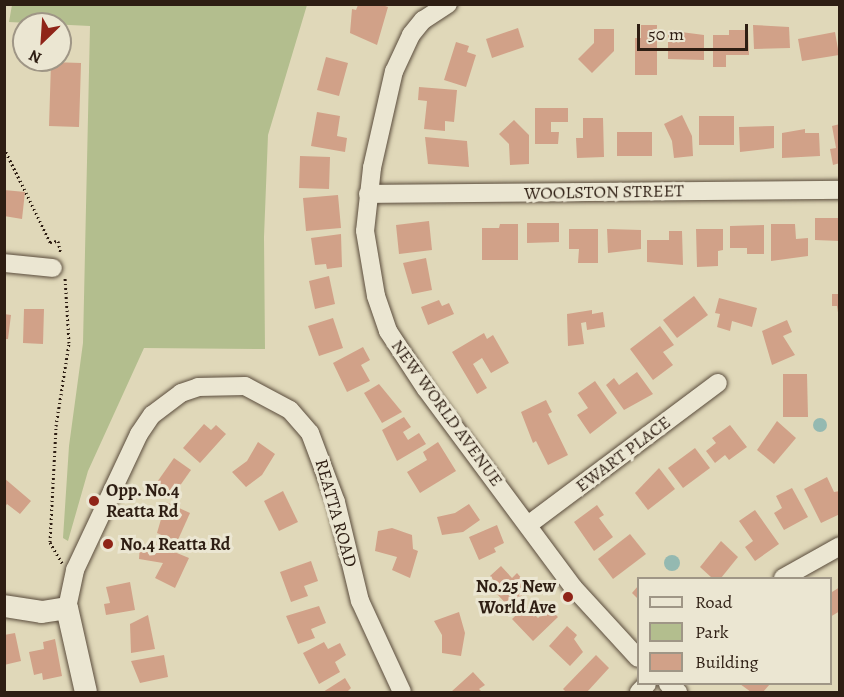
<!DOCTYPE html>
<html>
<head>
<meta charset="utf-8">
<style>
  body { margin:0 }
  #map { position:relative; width:844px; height:697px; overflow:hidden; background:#e0d8b9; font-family:Alegreya,serif }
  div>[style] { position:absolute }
  .green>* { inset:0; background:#b3be8e }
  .water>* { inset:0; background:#94b9b1 }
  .round { border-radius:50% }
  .building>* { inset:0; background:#d1a188 }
  .path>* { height:3px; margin-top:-1.5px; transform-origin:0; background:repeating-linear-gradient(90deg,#2e1e13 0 1.5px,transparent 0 4.5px) }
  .roads { filter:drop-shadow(0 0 2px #5a4c3c) drop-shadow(0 0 2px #5a4c3c) }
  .minor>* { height:18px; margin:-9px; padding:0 9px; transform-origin:9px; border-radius:9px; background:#ebe6d2 }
  .tertiary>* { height:22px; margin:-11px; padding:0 11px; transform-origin:11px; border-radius:11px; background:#ebe6d2 }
  .dots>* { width:16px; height:16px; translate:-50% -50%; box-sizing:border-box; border:3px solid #ebe6d2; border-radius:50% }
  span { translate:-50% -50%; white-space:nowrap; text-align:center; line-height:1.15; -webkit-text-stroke:6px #ebe6d2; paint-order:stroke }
  .street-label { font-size:18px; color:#2e1e13 }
  .poi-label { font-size:18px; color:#2e1e13; font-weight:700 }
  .left { translate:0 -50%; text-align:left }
  .right { translate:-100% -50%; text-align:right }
  .frame { position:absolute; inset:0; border:6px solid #2e1e13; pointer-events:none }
  .legend { position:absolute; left:637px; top:577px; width:195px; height:108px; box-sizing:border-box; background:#ebe6d2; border:2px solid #9f9686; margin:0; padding:8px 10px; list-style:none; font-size:18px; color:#2e1e13 }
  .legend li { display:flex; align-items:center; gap:12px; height:30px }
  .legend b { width:30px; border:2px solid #9f9686 }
  .north { position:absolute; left:12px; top:12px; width:60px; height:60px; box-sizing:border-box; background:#ebe6d2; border:2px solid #9f9686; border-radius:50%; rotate:205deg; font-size:16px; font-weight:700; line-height:24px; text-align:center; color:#2e1e13 }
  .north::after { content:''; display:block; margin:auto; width:21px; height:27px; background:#8f2418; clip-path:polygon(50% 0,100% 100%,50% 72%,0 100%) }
  .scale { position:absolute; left:637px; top:24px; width:111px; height:27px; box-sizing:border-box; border:3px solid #2e1e13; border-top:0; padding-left:8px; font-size:18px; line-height:21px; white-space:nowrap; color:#2e1e13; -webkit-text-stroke:4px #ebe6d2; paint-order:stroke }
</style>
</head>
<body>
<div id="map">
  <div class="green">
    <div style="clip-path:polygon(12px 5px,307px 5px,268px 135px,264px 237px,265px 349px,144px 348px,88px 471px,68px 541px,63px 538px,69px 446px,83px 343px,90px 26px,9px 22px)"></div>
  </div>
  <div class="water">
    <div class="round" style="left:813px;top:418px;width:14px;height:14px"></div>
    <div class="round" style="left:664px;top:555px;width:16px;height:16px"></div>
  </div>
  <div class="building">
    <div style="clip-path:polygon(379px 4px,388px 7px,377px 45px,350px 33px,352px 9px,356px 10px,358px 5px)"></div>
    <div style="clip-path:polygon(641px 25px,657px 25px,657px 75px,635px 75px,635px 38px,641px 38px)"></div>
    <div style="clip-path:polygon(753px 25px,789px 27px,790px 48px,754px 49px)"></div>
    <div style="clip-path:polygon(518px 28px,524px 47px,492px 58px,486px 39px)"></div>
    <div style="clip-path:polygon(594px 29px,614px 29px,614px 51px,592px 73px,578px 59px,594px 43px)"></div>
    <div style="clip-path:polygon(729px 30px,748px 30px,749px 55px,726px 55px,726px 67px,713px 67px,713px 35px,729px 35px)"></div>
    <div style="clip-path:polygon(681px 32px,704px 35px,704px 60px,668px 59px,668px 35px,681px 35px)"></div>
    <div style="clip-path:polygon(835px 32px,839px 55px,802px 61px,798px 39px)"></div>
    <div style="clip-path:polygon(456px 42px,469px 46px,467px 52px,476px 55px,466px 87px,444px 80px)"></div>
    <div style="clip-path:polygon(326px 57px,348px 63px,339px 96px,317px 90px)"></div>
    <div style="clip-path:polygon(51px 62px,81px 63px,79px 127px,49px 126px)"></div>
    <div style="clip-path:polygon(419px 87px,457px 90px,454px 122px,445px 121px,445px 131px,424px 129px,427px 101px,418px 100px)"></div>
    <div style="clip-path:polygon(535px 108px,568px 108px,568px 122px,551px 122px,551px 132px,559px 132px,558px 144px,535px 144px)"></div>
    <div style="clip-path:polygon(317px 112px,340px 116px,337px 136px,347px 138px,345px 152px,311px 146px)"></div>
    <div style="clip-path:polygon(682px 115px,692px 136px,693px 156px,674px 158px,672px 141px,664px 124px)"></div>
    <div style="clip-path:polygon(699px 116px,734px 116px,734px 145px,699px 145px)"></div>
    <div style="clip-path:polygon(583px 118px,603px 118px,604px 157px,577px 158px,576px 138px,583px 138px)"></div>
    <div style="clip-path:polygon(514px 120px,529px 135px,529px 164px,510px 165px,509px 144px,499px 134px)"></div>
    <div style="clip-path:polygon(840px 124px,840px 163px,833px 165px,830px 149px,836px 148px,832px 126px)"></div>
    <div style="clip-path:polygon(774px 126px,774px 148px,740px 152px,739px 127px)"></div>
    <div style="clip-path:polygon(805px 129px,805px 133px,819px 133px,820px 156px,782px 158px,782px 133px)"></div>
    <div style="clip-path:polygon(617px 132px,652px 132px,652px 156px,617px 156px)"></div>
    <div style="clip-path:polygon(425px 137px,467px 141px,469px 167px,428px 164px)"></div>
    <div style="clip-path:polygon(300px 156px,330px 157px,329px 189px,299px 188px)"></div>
    <div style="clip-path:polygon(4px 190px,25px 192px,22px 219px,4px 216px)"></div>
    <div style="clip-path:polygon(338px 195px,341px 228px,306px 231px,303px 198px)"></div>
    <div style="clip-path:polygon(815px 218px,840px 218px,840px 241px,815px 240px)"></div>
    <div style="clip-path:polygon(429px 221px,432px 250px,399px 254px,396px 225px)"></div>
    <div style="clip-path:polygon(527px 223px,559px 223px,559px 242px,527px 243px)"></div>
    <div style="clip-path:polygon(500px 224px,518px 224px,518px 260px,482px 260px,482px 228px,499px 228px)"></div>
    <div style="clip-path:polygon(771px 224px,795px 224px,796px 239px,808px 238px,808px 256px,771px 261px)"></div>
    <div style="clip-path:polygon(764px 225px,764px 254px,747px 254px,747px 248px,730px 248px,730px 226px)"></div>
    <div style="clip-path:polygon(569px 229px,598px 229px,598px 263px,578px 263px,579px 249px,569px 249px)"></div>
    <div style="clip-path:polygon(607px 229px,641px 230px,641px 249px,608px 253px)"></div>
    <div style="clip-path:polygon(696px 229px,723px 229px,723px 250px,718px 251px,718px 266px,697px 267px)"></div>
    <div style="clip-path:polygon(669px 231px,682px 231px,683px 265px,647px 262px,647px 240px,669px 240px)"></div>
    <div style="clip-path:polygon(341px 234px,342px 267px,327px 269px,326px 264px,315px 265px,311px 238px)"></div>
    <div style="clip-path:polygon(426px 258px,432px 290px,412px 294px,403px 263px)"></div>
    <div style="clip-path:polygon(329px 276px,335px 304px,315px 309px,309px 281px)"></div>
    <div style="clip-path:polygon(832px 294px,840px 294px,840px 326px,837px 306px,832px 306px)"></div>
    <div style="clip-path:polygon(694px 296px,708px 315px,677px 338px,663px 320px)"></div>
    <div style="clip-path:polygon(719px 298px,757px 308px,752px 327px,732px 321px,730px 331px,717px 327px,720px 314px,715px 313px)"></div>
    <div style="clip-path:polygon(439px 300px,442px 306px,449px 303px,454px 314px,428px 325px,421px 307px)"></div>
    <div style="clip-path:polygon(24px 309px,44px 309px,43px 344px,23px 343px)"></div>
    <div style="clip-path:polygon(592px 310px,592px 314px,603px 312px,605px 327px,587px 330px,586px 322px,581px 323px,584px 344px,568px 346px,567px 314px)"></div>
    <div style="clip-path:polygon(4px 314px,11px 315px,8px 339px,4px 339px)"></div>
    <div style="clip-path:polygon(333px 318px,343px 348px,319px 356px,308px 326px)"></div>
    <div style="clip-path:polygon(787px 320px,792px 332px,783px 336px,795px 355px,772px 365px,762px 331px)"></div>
    <div style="clip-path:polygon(660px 326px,674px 345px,663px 352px,673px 365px,653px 380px,630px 349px)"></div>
    <div style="clip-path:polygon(484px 333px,487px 339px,493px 335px,509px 363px,491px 373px,482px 358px,473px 364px,487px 388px,477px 394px,452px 352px)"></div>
    <div style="clip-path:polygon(363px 347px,370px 360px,361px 365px,370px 381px,347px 392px,333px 363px)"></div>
    <div style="clip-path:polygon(637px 372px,653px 394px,624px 410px,606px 385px,614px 378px,619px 385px)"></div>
    <div style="clip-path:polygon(783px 374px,807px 374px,808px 417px,783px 417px)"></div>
    <div style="clip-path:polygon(595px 381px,617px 413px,590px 434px,577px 415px,588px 408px,578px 393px)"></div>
    <div style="clip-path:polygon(379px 384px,402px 412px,382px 423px,364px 393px)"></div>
    <div style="clip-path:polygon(546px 400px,552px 412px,548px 414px,568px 455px,548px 465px,536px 441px,533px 443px,521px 412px)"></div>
    <div style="clip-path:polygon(404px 417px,411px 427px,403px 432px,408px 440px,419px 433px,426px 444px,397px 461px,382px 430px)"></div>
    <div style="clip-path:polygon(777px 421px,796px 438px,774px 464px,757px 450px)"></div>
    <div style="clip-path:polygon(204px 424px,211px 430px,216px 425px,226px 434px,200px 463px,183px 448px)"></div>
    <div style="clip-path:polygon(730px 425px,747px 447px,729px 460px,725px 455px,715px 463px,706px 451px,716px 443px,712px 438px)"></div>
    <div style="clip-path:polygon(258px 442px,275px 454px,262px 475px,246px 487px,232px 472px,247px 461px)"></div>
    <div style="clip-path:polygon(438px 442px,456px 471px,420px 493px,407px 472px,427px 460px,423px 452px)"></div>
    <div style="clip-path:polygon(695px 448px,710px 468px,683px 488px,668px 468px)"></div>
    <div style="clip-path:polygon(174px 458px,191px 470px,172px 497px,155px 485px)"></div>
    <div style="clip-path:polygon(659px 468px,675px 489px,648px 510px,635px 493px)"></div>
    <div style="clip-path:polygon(827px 477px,834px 492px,840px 491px,840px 514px,821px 523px,804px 489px)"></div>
    <div style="clip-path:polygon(4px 478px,31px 501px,20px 514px,7px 504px,4px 508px)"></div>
    <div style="clip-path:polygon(792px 488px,808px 517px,784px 530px,774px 513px,782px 508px,776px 496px)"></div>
    <div style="clip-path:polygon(283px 491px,298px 522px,279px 531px,264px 501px)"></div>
    <div style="clip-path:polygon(166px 502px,190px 513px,177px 542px,157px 533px)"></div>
    <div style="clip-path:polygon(469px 504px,480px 520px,463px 532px,442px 535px,437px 517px,455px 513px)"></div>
    <div style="clip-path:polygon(597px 505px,604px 515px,599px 518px,613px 537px,594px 551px,574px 522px)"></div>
    <div style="clip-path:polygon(755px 510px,779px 544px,755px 561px,745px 547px,753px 541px,739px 521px)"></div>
    <div style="clip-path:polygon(497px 525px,504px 543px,494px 548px,496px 552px,479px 560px,469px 537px)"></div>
    <div style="clip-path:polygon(392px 528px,412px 535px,413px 549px,418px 551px,410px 578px,392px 570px,397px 557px,375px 551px,378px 531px)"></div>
    <div style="clip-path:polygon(630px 534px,646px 554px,613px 579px,598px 559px)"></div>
    <div style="clip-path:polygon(721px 541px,738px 557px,721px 578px,712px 578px,700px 567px)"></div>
    <div style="clip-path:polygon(140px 544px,155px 544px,189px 558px,175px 588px,155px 578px,163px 563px,139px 559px)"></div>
    <div style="clip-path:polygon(311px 561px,318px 581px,304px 586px,308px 596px,291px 602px,280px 572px)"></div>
    <div style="clip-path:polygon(501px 566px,512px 578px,517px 573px,530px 588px,509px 607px,497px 594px,502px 589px,490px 576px)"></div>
    <div style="clip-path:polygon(130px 582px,135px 610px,106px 615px,104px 604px,110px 603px,106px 587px)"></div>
    <div style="clip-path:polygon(638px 586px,638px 599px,632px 593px)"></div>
    <div style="clip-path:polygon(840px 587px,840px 611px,830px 617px,830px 589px,832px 592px)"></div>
    <div style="clip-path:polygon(319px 606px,326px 623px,311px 629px,315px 638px,298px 644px,286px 616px)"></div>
    <div style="clip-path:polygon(526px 606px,538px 618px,549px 608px,558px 617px,533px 641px,512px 619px)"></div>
    <div style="clip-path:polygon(459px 612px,465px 633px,461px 656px,442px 653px,442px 635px,434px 621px)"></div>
    <div style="clip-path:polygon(148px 615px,155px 649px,131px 653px,130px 624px)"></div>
    <div style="clip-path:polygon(567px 626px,577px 635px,574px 639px,583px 652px,570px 666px,549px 646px)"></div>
    <div style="clip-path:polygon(15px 633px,21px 661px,4px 665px,4px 635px)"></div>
    <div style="clip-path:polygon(55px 639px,62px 676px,43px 680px,42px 673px,34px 675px,29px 652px,44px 649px,43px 642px)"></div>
    <div style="clip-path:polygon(324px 642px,328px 649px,340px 643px,346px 655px,335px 662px,340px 672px,319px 684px,303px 653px)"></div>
    <div style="clip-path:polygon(164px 655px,168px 677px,140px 683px,131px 661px)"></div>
    <div style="clip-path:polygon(596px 655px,609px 668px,587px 692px,566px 692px,563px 689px)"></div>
    <div style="clip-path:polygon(473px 672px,485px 685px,479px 689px,482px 692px,451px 692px)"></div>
    <div style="clip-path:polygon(345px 678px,351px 688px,347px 692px,323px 692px)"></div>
    <div style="clip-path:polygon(740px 684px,770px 684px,763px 692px,751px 692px)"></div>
  </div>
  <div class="path">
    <div style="left:4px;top:148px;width:105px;rotate:63.9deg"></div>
    <div style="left:50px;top:242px;width:8px;rotate:-7deg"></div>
    <div style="left:58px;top:241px;width:13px;rotate:77deg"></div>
    <div style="left:62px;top:563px;width:24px;rotate:-120deg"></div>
    <div style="left:50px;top:542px;width:116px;rotate:-87deg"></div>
    <div style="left:56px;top:426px;width:84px;rotate:-81.1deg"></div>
    <div style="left:69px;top:343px;width:65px;rotate:-93.5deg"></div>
  </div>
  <div class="roads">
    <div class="minor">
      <div style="left:448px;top:4px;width:30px;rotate:147deg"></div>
      <div style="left:423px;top:20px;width:19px;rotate:129deg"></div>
      <div style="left:411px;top:35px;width:40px;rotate:115deg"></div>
      <div style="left:394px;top:71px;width:99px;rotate:102.8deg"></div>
      <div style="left:372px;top:168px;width:63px;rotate:96.3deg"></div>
      <div style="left:365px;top:231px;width:66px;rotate:80.4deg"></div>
      <div style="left:376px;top:296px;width:37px;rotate:71deg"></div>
      <div style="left:388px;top:331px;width:69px;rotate:56.8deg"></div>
      <div style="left:426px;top:389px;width:247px;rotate:53.4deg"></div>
      <div style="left:573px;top:587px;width:96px;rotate:47.5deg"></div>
      <div style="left:368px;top:194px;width:472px;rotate:-0.5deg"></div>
      <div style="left:4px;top:263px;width:49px;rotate:5.8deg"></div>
      <div style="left:528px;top:525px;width:237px;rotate:-36.8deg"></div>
      <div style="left:783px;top:578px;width:65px;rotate:-29.3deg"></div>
      <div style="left:67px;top:608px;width:39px;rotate:-78deg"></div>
      <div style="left:75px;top:570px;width:150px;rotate:-64.8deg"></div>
      <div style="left:139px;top:434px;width:23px;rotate:-56deg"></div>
      <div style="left:152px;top:415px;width:36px;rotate:-37deg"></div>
      <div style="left:181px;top:393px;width:18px;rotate:-19deg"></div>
      <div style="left:198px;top:387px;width:47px;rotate:-1.2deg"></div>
      <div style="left:245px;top:386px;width:51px;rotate:28.1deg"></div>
      <div style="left:290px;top:410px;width:30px;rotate:49deg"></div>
      <div style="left:310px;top:433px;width:74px;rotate:69.4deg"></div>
      <div style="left:336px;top:502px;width:102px;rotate:76.4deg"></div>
      <div style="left:360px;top:601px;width:100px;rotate:65.2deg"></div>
      <div style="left:668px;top:684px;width:13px;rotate:39deg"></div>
      <div style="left:639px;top:692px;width:11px;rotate:-45deg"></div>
    </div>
    <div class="tertiary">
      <div style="left:4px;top:606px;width:38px;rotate:9deg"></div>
      <div style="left:42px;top:612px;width:25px;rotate:-9deg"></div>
      <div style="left:67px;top:608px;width:86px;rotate:77.3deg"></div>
    </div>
  </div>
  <div class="dots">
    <div style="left:94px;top:501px;background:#8f2418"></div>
    <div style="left:108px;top:544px;background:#8f2418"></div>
    <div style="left:568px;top:597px;background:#8f2418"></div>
  </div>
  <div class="street-label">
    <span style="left:604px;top:192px;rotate:-1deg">WOOLSTON STREET</span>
    <span style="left:447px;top:413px;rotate:54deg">NEW WORLD AVENUE</span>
    <span style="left:623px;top:454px;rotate:-37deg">EWART PLACE</span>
    <span style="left:336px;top:513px;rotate:74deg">REATTA ROAD</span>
  </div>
  <div class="poi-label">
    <span class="left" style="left:106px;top:501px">Opp. No.4<br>Reatta Rd</span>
    <span class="left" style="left:120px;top:544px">No.4 Reatta Rd</span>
    <span class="right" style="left:556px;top:597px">No.25 New<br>World Ave</span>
  </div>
  <div class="frame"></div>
  <ul class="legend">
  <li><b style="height:8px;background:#ebe6d2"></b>Road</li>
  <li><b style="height:16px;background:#b3be8e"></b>Park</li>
  <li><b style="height:16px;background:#d1a188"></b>Building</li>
  </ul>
  <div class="north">N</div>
  <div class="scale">50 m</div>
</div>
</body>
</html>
